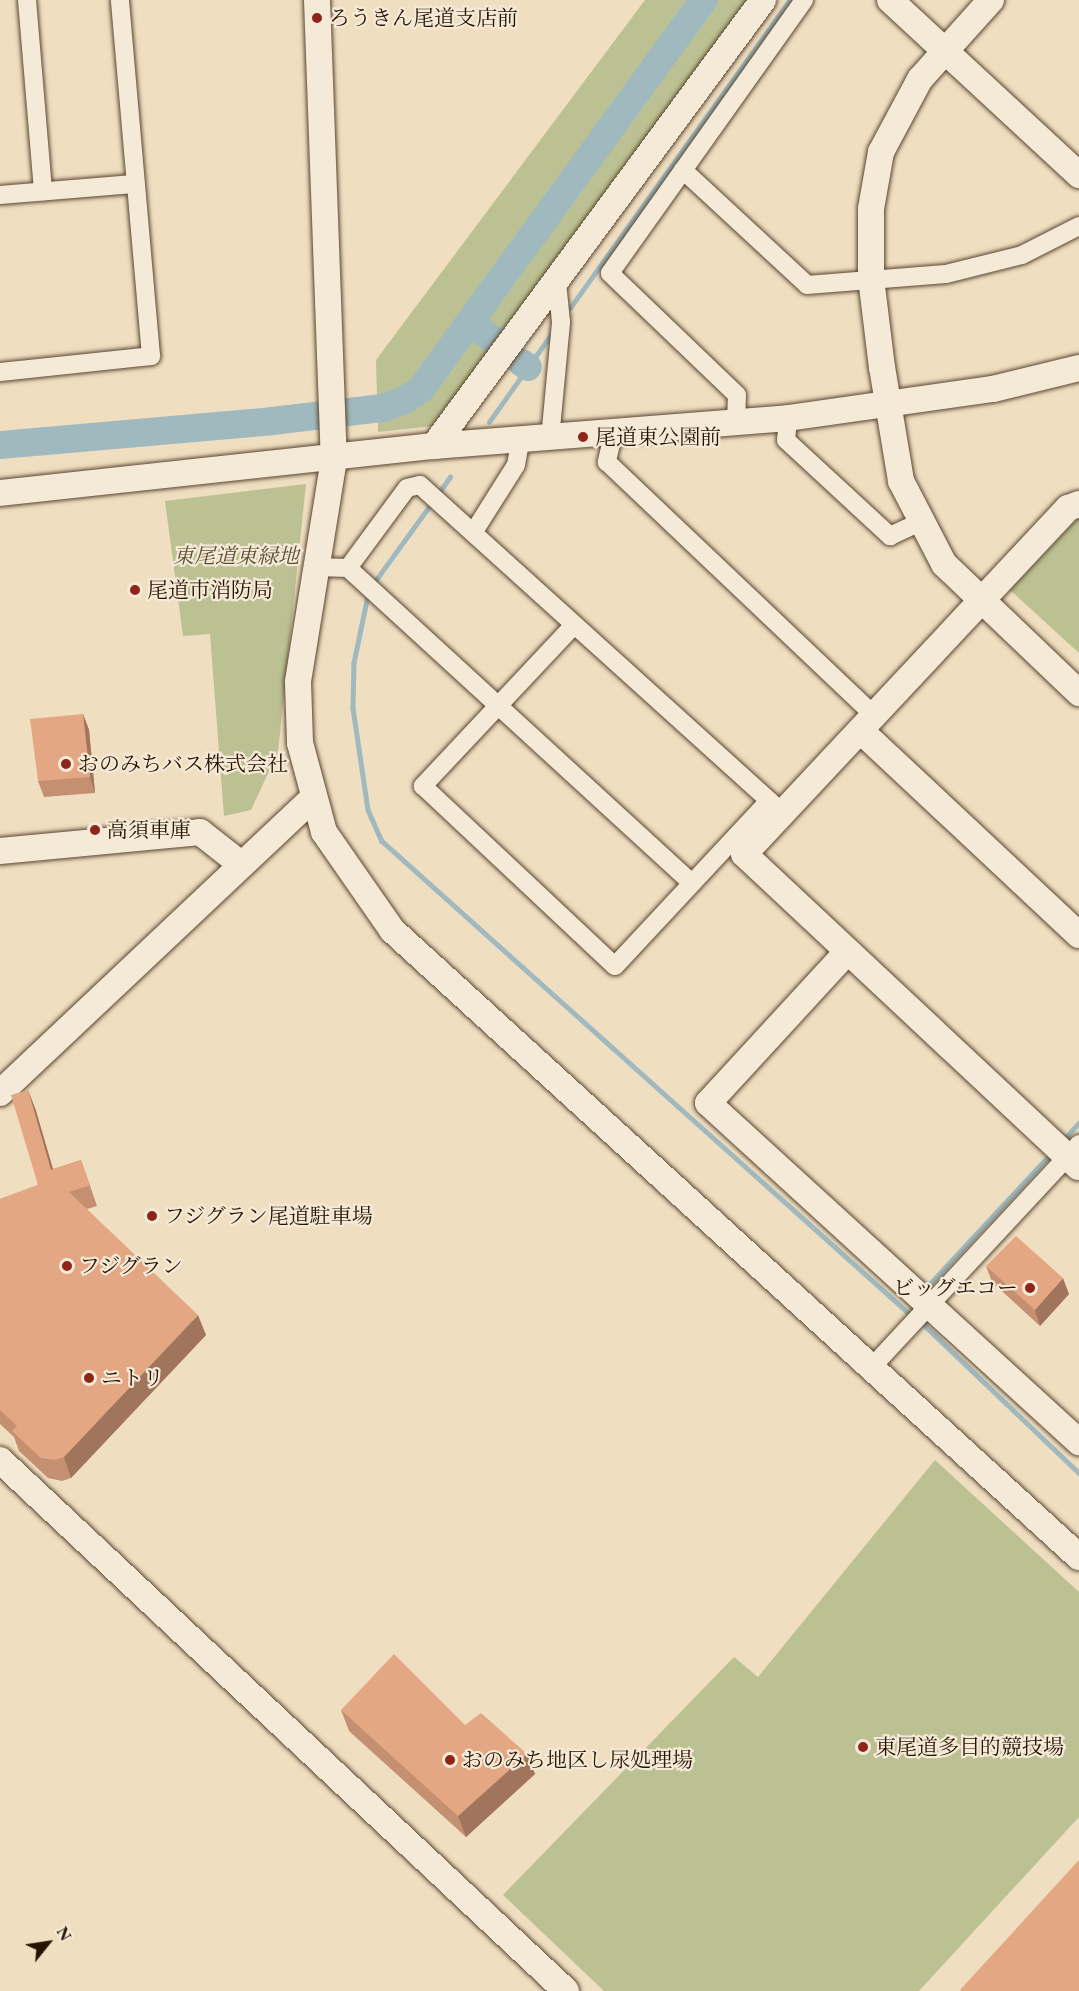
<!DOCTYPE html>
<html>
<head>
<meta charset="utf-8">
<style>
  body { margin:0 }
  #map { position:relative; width:1079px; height:1991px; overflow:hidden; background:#f0dec1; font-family:"EB Garamond","Noto Serif JP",serif }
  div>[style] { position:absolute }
  .green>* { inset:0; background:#bbc192 }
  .stream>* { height:4.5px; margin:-2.25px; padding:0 2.25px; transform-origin:2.25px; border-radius:2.25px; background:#a0b9be }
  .river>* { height:28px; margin:-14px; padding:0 14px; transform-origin:14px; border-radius:14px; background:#a0b9be }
  .roads { filter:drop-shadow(0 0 2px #594630) drop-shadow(0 0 2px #594630) }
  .street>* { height:18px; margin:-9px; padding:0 9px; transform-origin:9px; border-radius:9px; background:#f5ead7 }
  .secondary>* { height:26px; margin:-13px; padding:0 13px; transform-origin:13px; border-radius:13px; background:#f5ead7 }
  .wall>* { inset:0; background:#c49071 }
  .shaded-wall>* { inset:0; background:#a0755c }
  .building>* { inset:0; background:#e4a783 }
  .dots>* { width:16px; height:16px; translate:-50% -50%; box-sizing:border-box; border:3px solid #f5ead7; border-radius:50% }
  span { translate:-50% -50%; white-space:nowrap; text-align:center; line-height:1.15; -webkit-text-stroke:4.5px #f5ead7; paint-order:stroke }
  .poi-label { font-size:21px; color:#271400 }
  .left { translate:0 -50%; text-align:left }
  .right { translate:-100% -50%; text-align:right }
  .park-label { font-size:21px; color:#5b5133; font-style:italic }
  .north { position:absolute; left:18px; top:1913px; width:60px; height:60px; -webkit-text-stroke:4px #f5ead7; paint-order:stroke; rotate:60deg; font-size:16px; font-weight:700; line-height:24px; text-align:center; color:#271400 }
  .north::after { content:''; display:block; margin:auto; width:21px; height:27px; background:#271400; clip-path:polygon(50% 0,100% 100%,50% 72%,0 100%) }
</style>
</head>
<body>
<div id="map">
  <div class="green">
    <div style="clip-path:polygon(645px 0,751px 0,443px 425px,378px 432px,376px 360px)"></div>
    <div style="clip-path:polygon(306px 484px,278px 752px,251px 810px,224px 816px,210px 634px,183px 636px,165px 501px)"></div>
    <div style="clip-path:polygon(1079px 517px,1079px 653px,1010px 590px)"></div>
    <div style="clip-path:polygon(935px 1460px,1079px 1592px,1079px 1817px,919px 1991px,604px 1991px,503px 1895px,734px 1657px,758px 1677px)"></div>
  </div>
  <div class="stream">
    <div style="left:570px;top:308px;width:379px;rotate:-54.5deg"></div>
    <div style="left:489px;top:422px;width:110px;rotate:-54.6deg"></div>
    <div style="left:438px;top:494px;width:21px;rotate:-55deg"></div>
    <div style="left:373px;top:584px;width:102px;rotate:-54.1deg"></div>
    <div style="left:369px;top:591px;width:74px;rotate:101.8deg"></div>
    <div style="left:354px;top:663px;width:45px;rotate:91.3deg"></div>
    <div style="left:353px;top:708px;width:103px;rotate:81.6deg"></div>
    <div style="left:368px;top:810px;width:34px;rotate:66deg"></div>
    <div style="left:382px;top:841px;width:713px;rotate:41.87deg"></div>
    <div style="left:1062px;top:1141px;width:25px;rotate:-47deg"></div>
    <div style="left:924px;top:1290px;width:190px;rotate:-47.1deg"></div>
    <div style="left:920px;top:1321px;width:220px;rotate:43.7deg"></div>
  </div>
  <div class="river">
    <div style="left:470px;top:322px;width:37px;rotate:38deg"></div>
    <div style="left:522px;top:363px;width:7px;rotate:34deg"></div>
    <div style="left:0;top:445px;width:273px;rotate:-5deg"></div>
    <div style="left:272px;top:421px;width:112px;rotate:-6.7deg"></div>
    <div style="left:383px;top:408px;width:23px;rotate:-20deg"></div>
    <div style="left:405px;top:400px;width:19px;rotate:-35deg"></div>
    <div style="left:421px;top:389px;width:481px;rotate:-54deg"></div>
  </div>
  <div class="roads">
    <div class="street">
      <div style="left:27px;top:0;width:192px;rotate:85.2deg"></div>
      <div style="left:683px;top:170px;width:169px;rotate:42.8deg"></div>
      <div style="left:807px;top:285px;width:139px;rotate:-4.5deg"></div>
      <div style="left:946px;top:274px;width:78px;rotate:-14deg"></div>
      <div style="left:1022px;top:255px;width:64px;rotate:-27deg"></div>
      <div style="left:0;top:195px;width:134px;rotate:-4.7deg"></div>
      <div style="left:0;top:372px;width:152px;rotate:-6deg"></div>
      <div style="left:151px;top:356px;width:357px;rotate:-95deg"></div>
      <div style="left:788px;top:418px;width:22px;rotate:95deg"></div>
      <div style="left:786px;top:440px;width:142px;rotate:42.7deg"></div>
      <div style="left:890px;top:536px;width:33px;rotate:-25deg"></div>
      <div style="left:736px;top:423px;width:28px;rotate:-88deg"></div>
      <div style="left:737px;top:395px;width:176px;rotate:-136.2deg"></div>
      <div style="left:610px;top:273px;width:335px;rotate:-54.6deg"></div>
      <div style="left:613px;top:435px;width:28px;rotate:103deg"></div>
      <div style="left:607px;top:462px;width:371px;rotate:43.5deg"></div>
      <div style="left:550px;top:439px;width:118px;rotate:-84.6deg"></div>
      <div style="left:561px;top:322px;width:40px;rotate:-95.7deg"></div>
      <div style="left:473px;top:533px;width:80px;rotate:-57.7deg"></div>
      <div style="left:516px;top:465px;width:23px;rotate:-80deg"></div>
      <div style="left:317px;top:567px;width:31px;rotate:2deg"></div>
      <div style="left:348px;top:568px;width:466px;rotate:42.5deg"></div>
      <div style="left:348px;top:568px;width:99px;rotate:-53.6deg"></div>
      <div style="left:407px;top:488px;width:13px;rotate:-13deg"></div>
      <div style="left:420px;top:485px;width:480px;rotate:42.1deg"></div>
      <div style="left:574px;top:625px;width:221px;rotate:133.2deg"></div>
      <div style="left:423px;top:786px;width:263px;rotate:43.2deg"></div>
      <div style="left:615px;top:966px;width:226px;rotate:-47deg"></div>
      <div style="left:871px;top:1368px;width:306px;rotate:-47.1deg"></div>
    </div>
    <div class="secondary">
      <div style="left:317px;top:0;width:459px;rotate:87.9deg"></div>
      <div style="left:334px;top:459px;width:226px;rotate:99.2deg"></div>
      <div style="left:298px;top:682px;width:61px;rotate:88.1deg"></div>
      <div style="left:300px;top:743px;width:92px;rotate:74.9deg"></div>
      <div style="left:324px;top:832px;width:119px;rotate:55.2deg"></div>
      <div style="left:392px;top:930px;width:930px;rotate:42.39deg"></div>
      <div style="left:890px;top:0;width:258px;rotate:42.8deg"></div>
      <div style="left:991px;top:0;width:106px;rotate:131.9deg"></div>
      <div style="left:920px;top:79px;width:83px;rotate:118.1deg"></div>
      <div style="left:881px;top:152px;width:58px;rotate:100deg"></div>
      <div style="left:871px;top:209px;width:69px;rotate:90deg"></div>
      <div style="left:871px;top:278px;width:90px;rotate:83deg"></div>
      <div style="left:882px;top:367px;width:116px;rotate:80.5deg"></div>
      <div style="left:901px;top:481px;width:93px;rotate:62.6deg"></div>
      <div style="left:944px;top:564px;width:187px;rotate:43.7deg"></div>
      <div style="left:434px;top:446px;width:554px;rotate:-53.58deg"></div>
      <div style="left:0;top:493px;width:437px;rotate:-6.2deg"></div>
      <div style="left:434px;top:446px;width:355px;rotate:-4.5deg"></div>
      <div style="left:788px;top:418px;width:207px;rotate:-8.1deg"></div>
      <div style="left:993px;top:389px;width:89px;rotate:-13.7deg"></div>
      <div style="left:1079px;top:504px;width:12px;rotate:160deg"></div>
      <div style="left:1068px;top:508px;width:474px;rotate:133.1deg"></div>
      <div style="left:744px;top:854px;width:458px;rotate:43.1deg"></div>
      <div style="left:862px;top:732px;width:297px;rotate:43.1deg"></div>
      <div style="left:0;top:851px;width:201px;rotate:-5.4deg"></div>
      <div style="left:200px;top:832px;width:53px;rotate:38.2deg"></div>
      <div style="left:847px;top:952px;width:205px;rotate:132.6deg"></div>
      <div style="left:708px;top:1103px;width:503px;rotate:42.42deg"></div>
      <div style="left:0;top:1093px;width:429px;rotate:-43.3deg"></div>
      <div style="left:0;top:1460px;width:776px;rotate:43.17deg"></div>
    </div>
  </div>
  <div class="wall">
    <div style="clip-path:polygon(83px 714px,89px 730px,95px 793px,44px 797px,38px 781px)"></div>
    <div style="clip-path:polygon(28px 1090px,36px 1111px,53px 1169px,81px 1160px,97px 1206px,87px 1209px,206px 1335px,71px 1478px,62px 1481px,48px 1478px,19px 1451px,14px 1437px,0 1424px,0 1199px,38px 1185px)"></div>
    <div style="clip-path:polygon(986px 1266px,1069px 1294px,1040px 1326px,992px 1282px)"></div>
    <div style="clip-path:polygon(341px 1710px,465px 1725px,527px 1754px,535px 1774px,466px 1837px,349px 1731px)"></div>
  </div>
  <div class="shaded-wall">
    <div style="clip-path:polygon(83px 714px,89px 730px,95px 793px,90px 777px)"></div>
    <div style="clip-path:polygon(28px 1090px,36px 1111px,59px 1190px,51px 1170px)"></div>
    <div style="clip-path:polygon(1063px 1278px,1069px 1294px,1040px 1326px,1035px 1310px)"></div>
    <div style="clip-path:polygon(198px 1315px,206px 1335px,71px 1478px,64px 1457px)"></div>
    <div style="clip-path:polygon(527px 1754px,535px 1774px,466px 1837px,458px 1816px)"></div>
  </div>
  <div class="building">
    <div style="clip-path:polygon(83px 714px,90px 777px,38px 781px,30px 719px)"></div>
    <div style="clip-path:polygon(28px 1090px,51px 1170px,81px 1160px,90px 1185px,69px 1192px,198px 1315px,64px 1457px,55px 1460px,41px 1458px,12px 1431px,17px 1426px,0 1410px,0 1199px,38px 1185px,11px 1095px)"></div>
    <div style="clip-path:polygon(1016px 1236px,1063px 1278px,1035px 1310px,986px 1266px)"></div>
    <div style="clip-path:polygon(394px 1654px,465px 1725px,481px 1713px,527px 1754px,458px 1816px,341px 1710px)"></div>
    <div style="clip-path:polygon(1079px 1860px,1079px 1991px,961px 1991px,960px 1990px)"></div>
  </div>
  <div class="dots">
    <div style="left:317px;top:18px;background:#8f2418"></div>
    <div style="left:583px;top:437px;background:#8f2418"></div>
    <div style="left:135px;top:590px;background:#8f2418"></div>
    <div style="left:66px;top:764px;background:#8f2418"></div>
    <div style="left:95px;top:830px;background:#8f2418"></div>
    <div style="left:152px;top:1216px;background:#8f2418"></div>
    <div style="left:67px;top:1266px;background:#8f2418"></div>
    <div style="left:1030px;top:1288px;background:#8f2418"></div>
    <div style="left:89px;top:1378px;background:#8f2418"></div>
    <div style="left:863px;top:1747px;background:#8f2418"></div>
    <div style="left:450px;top:1760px;background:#8f2418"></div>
  </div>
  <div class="poi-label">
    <span class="left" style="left:329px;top:18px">ろうきん尾道支店前</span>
    <span class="left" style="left:595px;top:437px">尾道東公園前</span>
    <span class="left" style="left:147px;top:590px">尾道市消防局</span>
    <span class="left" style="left:78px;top:764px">おのみちバス株式会社</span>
    <span class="left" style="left:107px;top:830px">高須車庫</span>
    <span class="left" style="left:164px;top:1216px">フジグラン尾道駐車場</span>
    <span class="left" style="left:79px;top:1266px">フジグラン</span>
    <span class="right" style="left:1018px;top:1288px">ビッグエコー</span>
    <span class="left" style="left:101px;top:1378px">ニトリ</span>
    <span class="left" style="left:875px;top:1747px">東尾道多目的競技場</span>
    <span class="left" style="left:462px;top:1760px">おのみち地区し尿処理場</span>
  </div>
  <div class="park-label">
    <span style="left:236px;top:556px">東尾道東緑地</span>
  </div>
  <div class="north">N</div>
</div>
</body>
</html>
